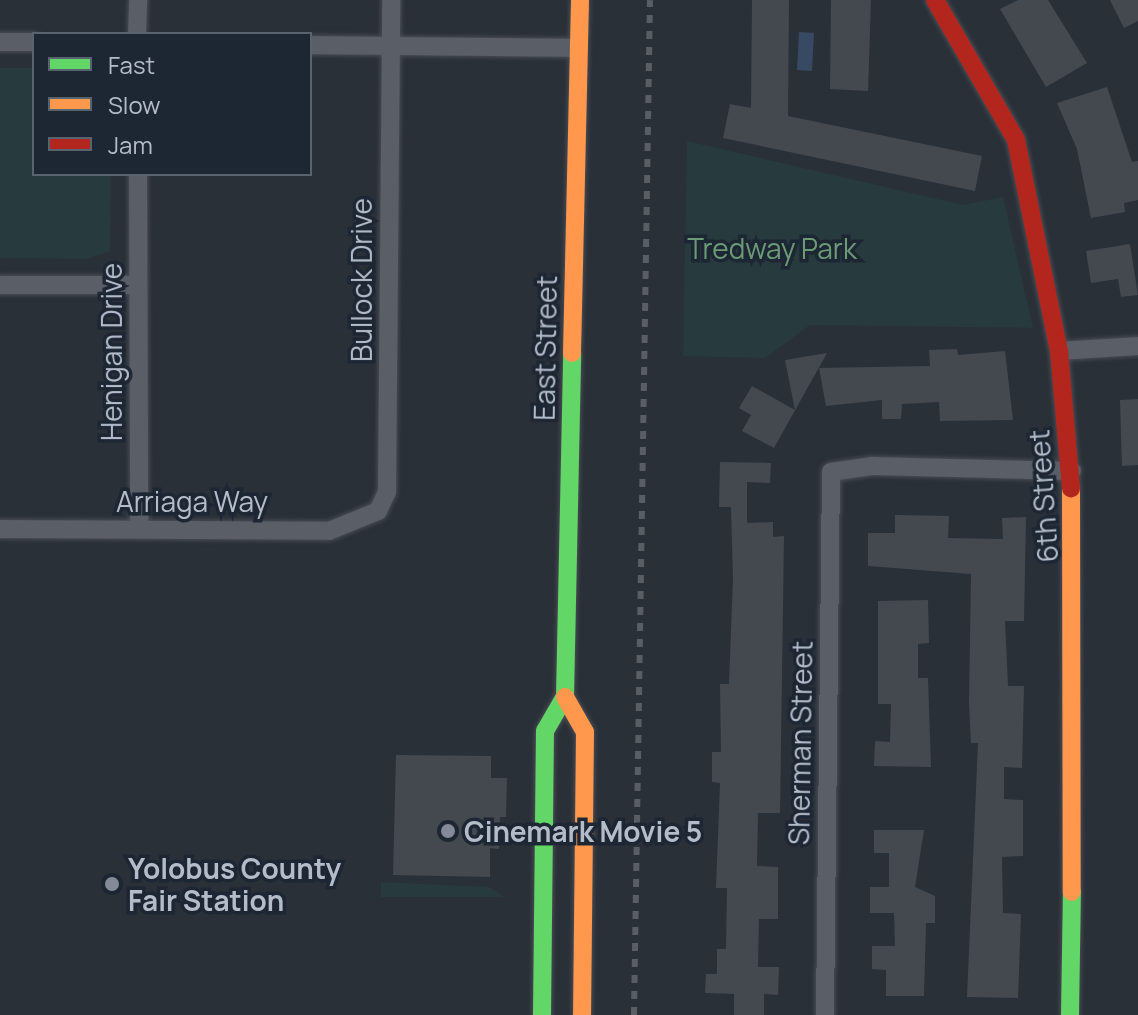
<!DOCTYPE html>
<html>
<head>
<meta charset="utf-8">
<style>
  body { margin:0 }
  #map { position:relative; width:1138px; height:1015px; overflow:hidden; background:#2a3038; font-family:Manrope,sans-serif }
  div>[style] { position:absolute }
  .green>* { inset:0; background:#273a3e }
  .water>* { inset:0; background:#384963 }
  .building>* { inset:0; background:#444950 }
  .roads { filter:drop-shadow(0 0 2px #484c53) drop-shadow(0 0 2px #484c53) }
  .street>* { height:18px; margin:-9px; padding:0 9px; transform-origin:9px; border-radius:9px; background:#5a5e66 }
  .fast>* { height:18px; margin:-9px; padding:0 9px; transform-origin:9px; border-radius:9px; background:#63d668 }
  .slow>* { height:18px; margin:-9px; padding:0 9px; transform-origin:9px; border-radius:9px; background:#ff974d }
  .jam>* { height:18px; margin:-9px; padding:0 9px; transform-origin:9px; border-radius:9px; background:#b3261e }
  .rail>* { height:6px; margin-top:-3px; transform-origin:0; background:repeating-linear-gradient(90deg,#595d64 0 8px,transparent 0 16px) }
  .dots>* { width:22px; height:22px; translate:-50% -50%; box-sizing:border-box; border:4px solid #1d2633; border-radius:50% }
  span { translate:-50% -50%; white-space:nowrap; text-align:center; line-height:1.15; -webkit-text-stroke:7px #1d2633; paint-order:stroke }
  .park-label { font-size:28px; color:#6b9a76 }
  .street-label { font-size:28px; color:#b4bcc9 }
  .poi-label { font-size:28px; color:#b4bcc9; font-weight:700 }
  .left { translate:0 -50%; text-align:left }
  .legend { position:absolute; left:32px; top:32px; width:280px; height:144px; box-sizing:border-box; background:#1d2633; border:2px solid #59626f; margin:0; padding:10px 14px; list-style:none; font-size:24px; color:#b4bcc9 }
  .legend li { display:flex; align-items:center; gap:16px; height:40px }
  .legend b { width:40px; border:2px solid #59626f }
</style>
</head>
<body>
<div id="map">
  <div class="green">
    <div style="clip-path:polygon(0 68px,34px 68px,34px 174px,111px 174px,110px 251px,88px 259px,0 258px)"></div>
    <div style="clip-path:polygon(687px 141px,963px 205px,1003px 197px,1033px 328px,810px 325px,765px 358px,683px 356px)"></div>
    <div style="clip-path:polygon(381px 882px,489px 887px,504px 897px,381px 897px)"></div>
  </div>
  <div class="water">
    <div style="clip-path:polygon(799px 32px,814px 33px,812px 71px,797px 70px)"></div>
  </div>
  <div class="building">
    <div style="clip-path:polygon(752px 0,789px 0,788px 116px,982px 156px,975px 191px,723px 138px,730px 104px,751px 108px)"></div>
    <div style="clip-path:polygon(831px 0,871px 0,868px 91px,830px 89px)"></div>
    <div style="clip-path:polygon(1018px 0,1048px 0,1087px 63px,1046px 87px,1000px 9px)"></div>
    <div style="clip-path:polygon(1110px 0,1138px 0,1138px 21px,1124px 28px)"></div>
    <div style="clip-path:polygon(1107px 87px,1132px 162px,1138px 161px,1138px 200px,1124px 203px,1125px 212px,1091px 218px,1077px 149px,1057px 103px)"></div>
    <div style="clip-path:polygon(1130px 244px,1138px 295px,1121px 297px,1118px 279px,1091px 283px,1086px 251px)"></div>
    <div style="clip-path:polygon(957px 349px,958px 355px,1005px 351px,1013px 420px,940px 421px,939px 402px,902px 404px,901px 419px,882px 419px,882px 400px,826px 406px,819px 368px,930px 366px,929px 350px)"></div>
    <div style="clip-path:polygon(827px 353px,774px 448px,742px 431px,751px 415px,739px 408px,752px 386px,795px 410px,785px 360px)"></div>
    <div style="clip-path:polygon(1138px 399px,1138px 465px,1122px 466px,1120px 400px)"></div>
    <div style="clip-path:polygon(720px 462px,771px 463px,770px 483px,747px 482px,747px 523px,773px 522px,773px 537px,784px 536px,780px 813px,758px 813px,757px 866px,778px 867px,778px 919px,759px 919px,758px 967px,779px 967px,778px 995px,764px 994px,764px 1015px,734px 1015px,734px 994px,705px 993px,706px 974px,717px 974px,717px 949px,726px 949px,727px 888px,716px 888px,720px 783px,712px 782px,712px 752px,721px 752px,720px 684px,729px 684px,733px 578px,731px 507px,719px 507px)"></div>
    <div style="clip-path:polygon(895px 515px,949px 516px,948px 538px,1003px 539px,1002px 518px,1026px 517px,1024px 621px,1005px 621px,1008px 686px,1024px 686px,1022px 768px,1004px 767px,1004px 799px,1023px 800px,1023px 856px,1002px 857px,1003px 913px,1021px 914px,1018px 998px,967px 997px,978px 743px,971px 743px,969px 703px,971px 574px,868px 566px,868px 533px,895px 533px)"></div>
    <div style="clip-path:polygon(928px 600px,929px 643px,918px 644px,918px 678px,928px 678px,931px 767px,874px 766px,875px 741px,890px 742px,891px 704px,878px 704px,878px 601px)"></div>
    <div style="clip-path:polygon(396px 755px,491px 756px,491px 778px,507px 778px,506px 817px,500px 817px,499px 849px,490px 848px,490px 877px,393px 875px)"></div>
    <div style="clip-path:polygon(874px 830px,924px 830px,915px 887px,935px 896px,935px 923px,926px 923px,924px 996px,886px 996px,886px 970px,872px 969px,872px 946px,895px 946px,894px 913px,870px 913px,870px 887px,889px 887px,889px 853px,874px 853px)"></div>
  </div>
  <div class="roads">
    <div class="street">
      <div style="left:137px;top:34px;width:34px;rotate:-88deg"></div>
      <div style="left:0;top:42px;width:34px"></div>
      <div style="left:310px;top:45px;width:269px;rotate:0.6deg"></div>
      <div style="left:138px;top:174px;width:355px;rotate:89.8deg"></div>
      <div style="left:0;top:285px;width:138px"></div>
      <div style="left:1059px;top:351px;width:79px;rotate:-3.6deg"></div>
      <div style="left:0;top:529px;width:329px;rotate:0.3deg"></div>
      <div style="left:329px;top:531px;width:53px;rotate:-22.2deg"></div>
      <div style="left:378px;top:511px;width:21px;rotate:-65deg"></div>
      <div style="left:387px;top:492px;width:492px;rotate:-89.5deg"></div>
      <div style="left:825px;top:1015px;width:543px;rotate:-89.37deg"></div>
      <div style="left:831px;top:472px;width:41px;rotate:-8.3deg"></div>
      <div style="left:872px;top:466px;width:200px;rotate:1.4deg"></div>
    </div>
    <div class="fast">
      <div style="left:542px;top:1015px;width:284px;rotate:-89.4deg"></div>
      <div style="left:545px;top:731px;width:39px;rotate:-60deg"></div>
      <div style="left:565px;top:697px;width:344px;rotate:-88.8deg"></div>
      <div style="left:1070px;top:1015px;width:123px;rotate:-89.1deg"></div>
    </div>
    <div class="slow">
      <div style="left:572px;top:353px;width:353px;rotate:-88.7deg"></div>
      <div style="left:1071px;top:488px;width:404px;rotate:89.9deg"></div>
      <div style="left:565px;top:697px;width:40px;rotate:60.3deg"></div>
      <div style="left:585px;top:732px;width:283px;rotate:90.6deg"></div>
    </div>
    <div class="jam">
      <div style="left:935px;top:0;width:162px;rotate:59.9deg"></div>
      <div style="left:1016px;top:140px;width:215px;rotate:78.5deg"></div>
      <div style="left:1059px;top:351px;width:138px;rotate:85deg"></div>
    </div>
  </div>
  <div class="rail">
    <div style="left:634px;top:1015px;width:1015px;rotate:-89.1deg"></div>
  </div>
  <div class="dots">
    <div style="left:448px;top:831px;background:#848b96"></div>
    <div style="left:112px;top:884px;background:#848b96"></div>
  </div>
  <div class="park-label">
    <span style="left:772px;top:248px">Tredway Park</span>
  </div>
  <div class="street-label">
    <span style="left:361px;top:280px;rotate:-90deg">Bullock Drive</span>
    <span style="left:545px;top:348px;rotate:-89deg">East Street</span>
    <span style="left:111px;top:352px;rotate:-90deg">Henigan Drive</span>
    <span style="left:1043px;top:496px;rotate:-94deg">6th Street</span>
    <span style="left:192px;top:501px">Arriaga Way</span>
    <span style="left:800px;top:743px;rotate:-89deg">Sherman Street</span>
  </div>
  <div class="poi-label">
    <span class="left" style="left:464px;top:831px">Cinemark Movie 5</span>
    <span class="left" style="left:128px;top:884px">Yolobus County<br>Fair Station</span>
  </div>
  <ul class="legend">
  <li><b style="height:10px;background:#63d668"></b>Fast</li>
  <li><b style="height:10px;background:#ff974d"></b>Slow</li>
  <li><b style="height:10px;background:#b3261e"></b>Jam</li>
  </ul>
</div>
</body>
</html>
